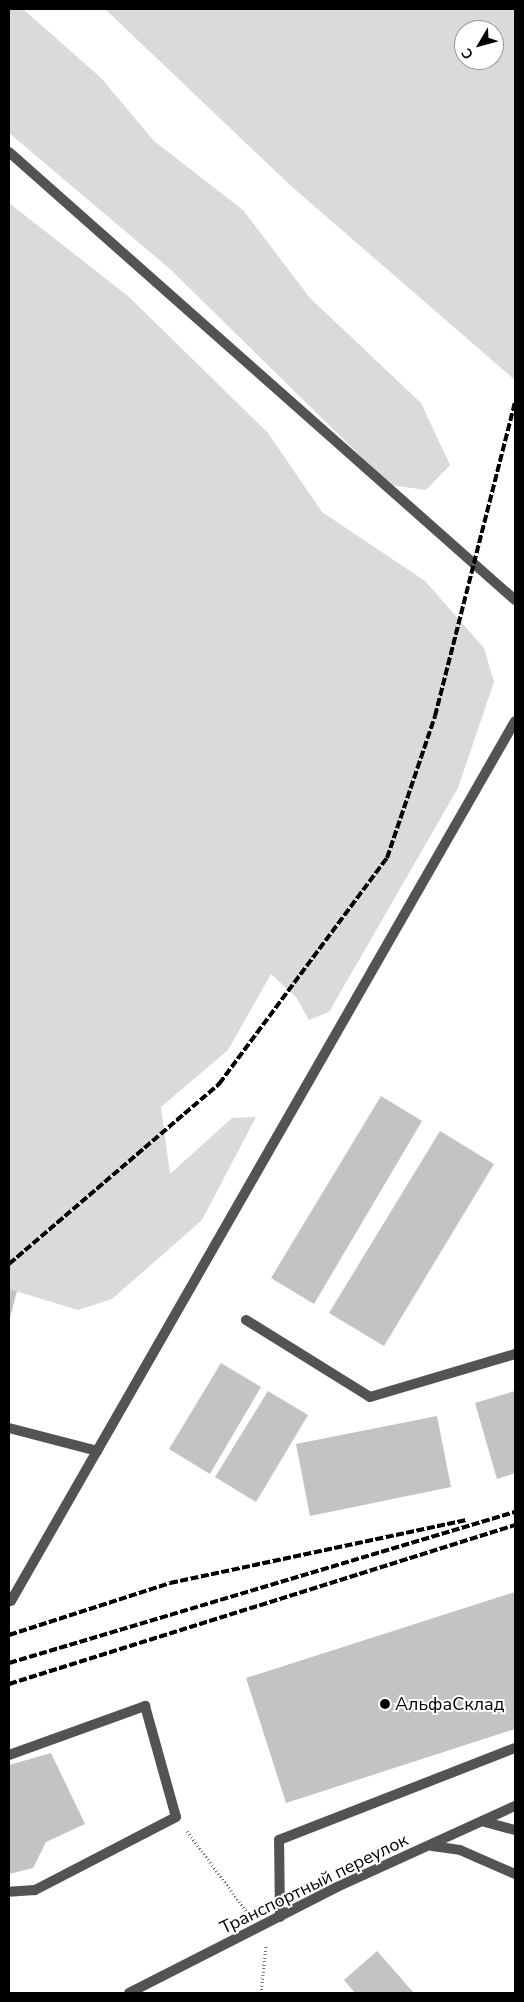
<!DOCTYPE html>
<html>
<head>
<meta charset="utf-8">
<style>
  body { margin:0 }
  #map { position:relative; width:524px; height:2002px; overflow:hidden; background:#fff; font-family:"Nunito Sans",sans-serif }
  div>[style] { position:absolute }
  .green>* { inset:0; background:#dadada }
  .building>* { inset:0; background:#c3c3c3 }
  .path>* { height:3px; margin-top:-1.5px; transform-origin:0; background:repeating-linear-gradient(90deg,#757575 0 1px,transparent 0 3.5px) }
  .service>* { height:10px; margin:-5px; padding:0 5px; transform-origin:5px; border-radius:5px; background:#535353 }
  .tertiary>* { height:10px; margin:-5px; padding:0 5px; transform-origin:5px; border-radius:5px; background:#535353 }
  .rail>* { height:4px; margin-top:-2px; transform-origin:0; background:repeating-linear-gradient(90deg,#000 0 8px,transparent 0 10.5px) }
  .dots>* { width:14px; height:14px; translate:-50% -50%; box-sizing:border-box; border:2px solid #fff; border-radius:50% }
  span { translate:-50% -50%; white-space:nowrap; text-align:center; line-height:1.15; -webkit-text-stroke:4px #fff; paint-order:stroke }
  .poi-label { font-size:18px; color:#000 }
  .left { translate:0 -50%; text-align:left }
  .street-label { font-size:18px; color:#000 }
  .frame { position:absolute; inset:0; border:10px solid #000; pointer-events:none }
  .north { position:absolute; left:454px; top:20px; width:50px; height:50px; box-sizing:border-box; background:#fff; border:1px solid #999; border-radius:50%; rotate:233deg; font-size:14px; font-weight:700; line-height:20px; text-align:center; color:#000 }
  .north::after { content:''; display:block; margin:auto; width:18px; height:22px; background:#000; clip-path:polygon(50% 0,100% 100%,50% 72%,0 100%) }
</style>
</head>
<body>
<div id="map">
  <div class="green">
    <div style="clip-path:polygon(9px 9px,23px 9px,101px 78px,154px 141px,243px 210px,310px 298px,421px 403px,450px 465px,426px 490px,390px 485px,170px 269px,9px 133px)"></div>
    <div style="clip-path:polygon(evenodd,105px 9px,515px 9px,515px 380px,291px 186px,105px 9px,464px 30px,494px 30px,494px 60px,464px 60px,464px 30px)"></div>
    <div style="clip-path:polygon(9px 203px,128px 296px,268px 433px,322px 512px,425px 581px,484px 648px,494px 682px,458px 788px,329px 1012px,309px 1020px,296px 997px,271px 974px,228px 1050px,161px 1107px,170px 1174px,232px 1118px,256px 1117px,202px 1220px,112px 1299px,78px 1310px,9px 1289px)"></div>
  </div>
  <div class="building">
    <div style="clip-path:polygon(381px 1096px,422px 1121px,314px 1304px,271px 1278px)"></div>
    <div style="clip-path:polygon(440px 1131px,494px 1164px,384px 1346px,329px 1313px)"></div>
    <div style="clip-path:polygon(9px 1289px,17px 1291px,9px 1322px)"></div>
    <div style="clip-path:polygon(221px 1363px,261px 1387px,210px 1474px,169px 1449px)"></div>
    <div style="clip-path:polygon(268px 1391px,308px 1415px,256px 1502px,215px 1477px)"></div>
    <div style="clip-path:polygon(515px 1391px,515px 1473px,497px 1479px,475px 1403px)"></div>
    <div style="clip-path:polygon(437px 1416px,451px 1487px,310px 1516px,296px 1444px)"></div>
    <div style="clip-path:polygon(515px 1592px,515px 1729px,286px 1803px,246px 1678px)"></div>
    <div style="clip-path:polygon(51px 1753px,85px 1824px,46px 1842px,33px 1868px,9px 1874px,9px 1765px)"></div>
    <div style="clip-path:polygon(377px 1951px,414px 1993px,355px 1993px,344px 1980px)"></div>
  </div>
  <div class="path">
    <div style="left:187px;top:1831px;width:101px;rotate:53.5deg"></div>
    <div style="left:261px;top:1993px;width:47px;rotate:-83.9deg"></div>
  </div>
  <div class="service">
    <div style="left:9px;top:152px;width:676px;rotate:41.52deg"></div>
    <div style="left:246px;top:1320px;width:146px;rotate:31.8deg"></div>
    <div style="left:370px;top:1397px;width:151px;rotate:-16.5deg"></div>
    <div style="left:9px;top:1428px;width:91px;rotate:14.6deg"></div>
    <div style="left:97px;top:1451px;width:841px;rotate:-60.2deg"></div>
    <div style="left:11px;top:1601px;width:173px;rotate:-60.2deg"></div>
    <div style="left:9px;top:1755px;width:145px;rotate:-19.8deg"></div>
    <div style="left:145px;top:1706px;width:115px;rotate:74.4deg"></div>
    <div style="left:176px;top:1817px;width:159px;rotate:152.6deg"></div>
    <div style="left:35px;top:1890px;width:26px;rotate:176deg"></div>
    <div style="left:280px;top:1917px;width:77px;rotate:-90.7deg"></div>
    <div style="left:279px;top:1840px;width:253px;rotate:-21.3deg"></div>
  </div>
  <div class="tertiary">
    <div style="left:485px;top:1822px;width:31px;rotate:15deg"></div>
    <div style="left:432px;top:1846px;width:28px;rotate:8deg"></div>
    <div style="left:460px;top:1850px;width:60px;rotate:23.6deg"></div>
    <div style="left:129px;top:1993px;width:233px;rotate:-27deg"></div>
    <div style="left:337px;top:1887px;width:196px;rotate:-24.5deg"></div>
  </div>
  <div class="rail">
    <div style="left:9px;top:1264px;width:277px;rotate:-40.6deg"></div>
    <div style="left:219px;top:1084px;width:282px;rotate:-53.4deg"></div>
    <div style="left:387px;top:858px;width:150px;rotate:-71.3deg"></div>
    <div style="left:435px;top:716px;width:325px;rotate:-75.7deg"></div>
    <div style="left:9px;top:1635px;width:169px;rotate:-17.9deg"></div>
    <div style="left:170px;top:1583px;width:303px;rotate:-12deg"></div>
    <div style="left:9px;top:1663px;width:528px;rotate:-16.62deg"></div>
    <div style="left:9px;top:1684px;width:530px;rotate:-17.44deg"></div>
  </div>
  <div class="dots">
    <div style="left:385px;top:1704px;background:#000"></div>
  </div>
  <div class="poi-label">
    <span class="left" style="left:395px;top:1704px">АльфаСклад</span>
  </div>
  <div class="street-label">
    <span style="left:314px;top:1884px;rotate:-26deg">Транспортный переулок</span>
  </div>
  <div class="frame"></div>
  <div class="north">С</div>
</div>
</body>
</html>
